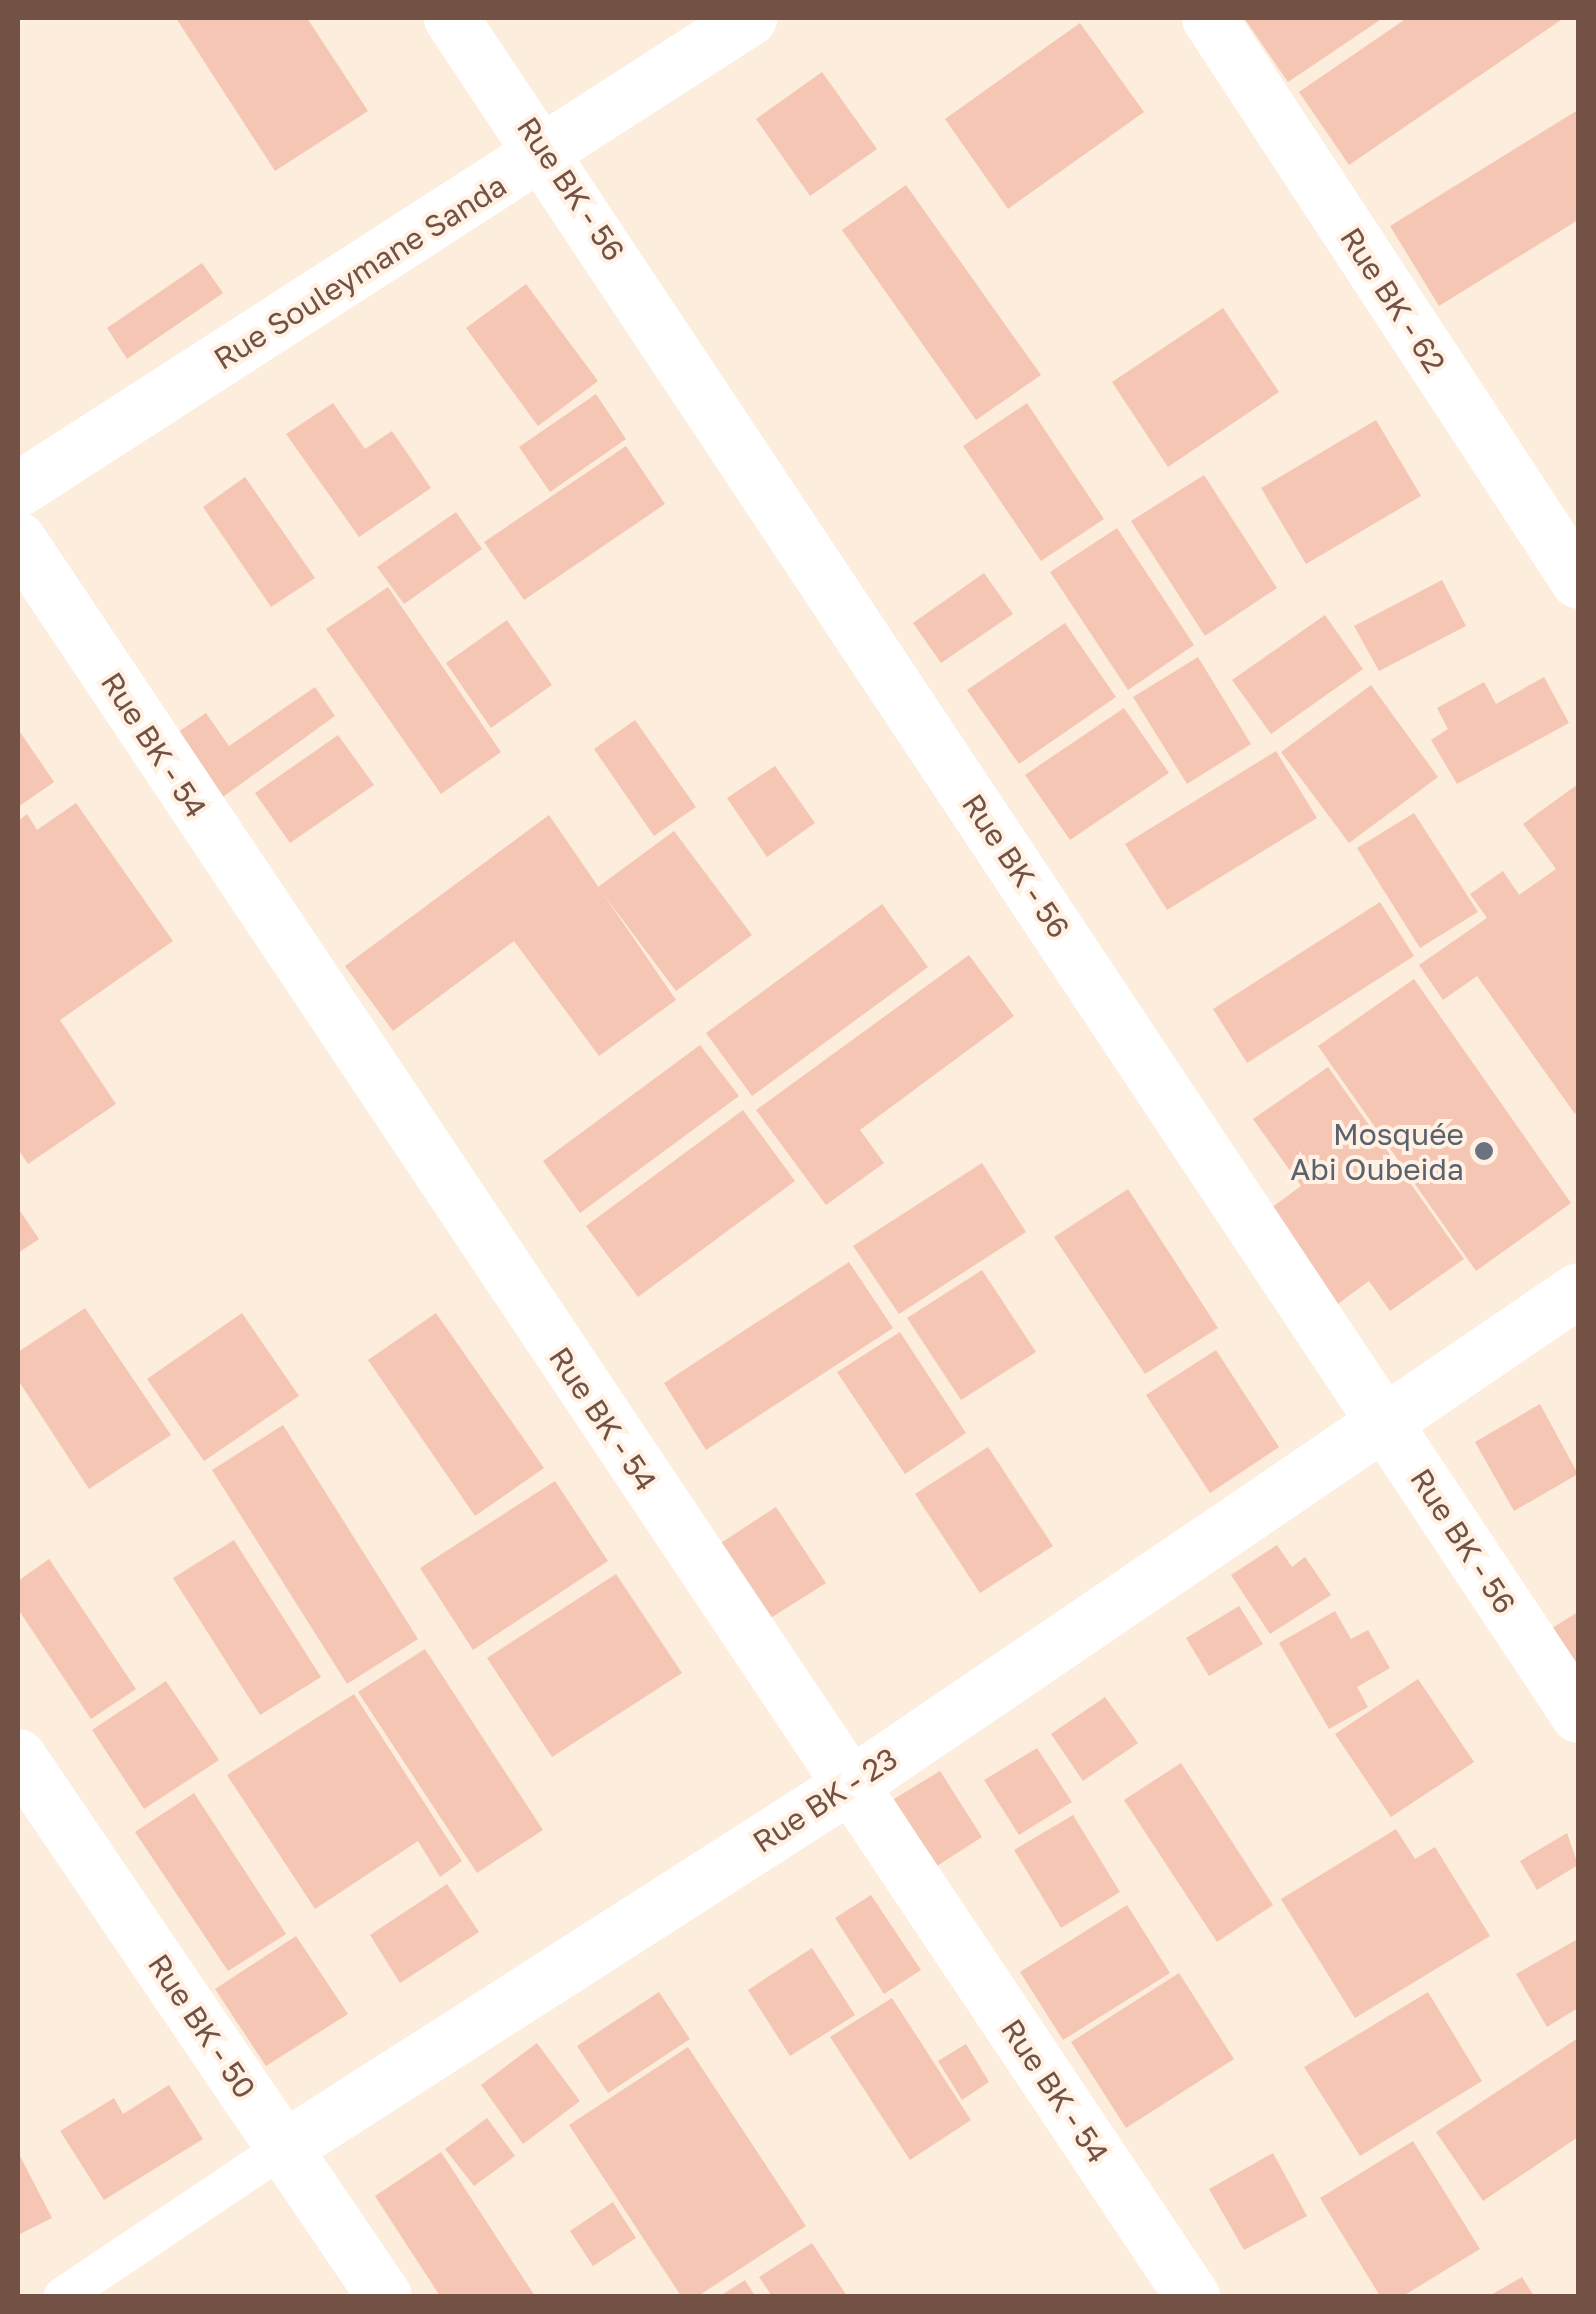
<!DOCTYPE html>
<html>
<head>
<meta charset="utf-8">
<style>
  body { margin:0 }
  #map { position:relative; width:1596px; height:2314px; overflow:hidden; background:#fdeddd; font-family:"Golos Text",sans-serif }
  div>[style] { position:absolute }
  .building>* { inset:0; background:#f4c6b3 }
  .lane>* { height:38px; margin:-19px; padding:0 19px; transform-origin:19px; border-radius:19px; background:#fff }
  .street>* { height:55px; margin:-27.5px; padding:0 27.5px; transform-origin:27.5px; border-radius:27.5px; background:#fff }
  .dots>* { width:28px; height:28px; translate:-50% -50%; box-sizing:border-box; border:5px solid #fff2e4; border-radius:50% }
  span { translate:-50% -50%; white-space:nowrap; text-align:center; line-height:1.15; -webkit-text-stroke:8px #fff2e4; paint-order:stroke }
  .street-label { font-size:30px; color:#735145 }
  .worship-label { font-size:30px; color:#5b616d }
  .right { translate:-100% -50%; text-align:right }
  .frame { position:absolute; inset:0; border:20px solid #735145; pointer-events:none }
</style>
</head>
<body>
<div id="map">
  <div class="building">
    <div style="clip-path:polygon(176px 18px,307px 18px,368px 111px,275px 171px)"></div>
    <div style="clip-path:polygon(1244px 18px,1383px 18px,1288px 82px)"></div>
    <div style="clip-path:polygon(1407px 18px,1561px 20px,1349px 165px,1299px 92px)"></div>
    <div style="clip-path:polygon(1080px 23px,1144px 112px,1008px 209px,945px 119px)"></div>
    <div style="clip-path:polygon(822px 72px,877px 149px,810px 196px,756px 119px)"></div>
    <div style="clip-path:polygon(1578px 110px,1578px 220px,1439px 306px,1390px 226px)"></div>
    <div style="clip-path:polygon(906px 185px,1041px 375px,976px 420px,842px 230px)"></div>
    <div style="clip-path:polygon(202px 263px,223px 293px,127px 359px,107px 328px)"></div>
    <div style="clip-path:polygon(526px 284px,598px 381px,538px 426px,466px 328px)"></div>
    <div style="clip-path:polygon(1223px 308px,1279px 392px,1168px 467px,1112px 382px)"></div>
    <div style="clip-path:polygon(596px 394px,626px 439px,550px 492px,519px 447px)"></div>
    <div style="clip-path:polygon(333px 403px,365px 449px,392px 431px,431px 488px,359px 537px,286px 434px)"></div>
    <div style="clip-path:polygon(1027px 403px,1104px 519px,1041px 561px,963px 446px)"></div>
    <div style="clip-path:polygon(1376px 420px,1421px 496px,1306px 564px,1261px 488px)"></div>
    <div style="clip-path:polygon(626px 446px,665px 504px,524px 600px,484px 542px)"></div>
    <div style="clip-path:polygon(1204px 475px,1277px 588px,1205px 636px,1131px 521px)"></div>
    <div style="clip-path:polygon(245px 477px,315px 578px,271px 607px,203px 507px)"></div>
    <div style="clip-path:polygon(456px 512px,482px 549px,404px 604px,377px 567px)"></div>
    <div style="clip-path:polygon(1117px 528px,1194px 645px,1128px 690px,1050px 572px)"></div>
    <div style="clip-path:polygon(984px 573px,1013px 614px,941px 663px,913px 623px)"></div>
    <div style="clip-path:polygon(1442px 580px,1466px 626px,1379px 671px,1354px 626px)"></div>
    <div style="clip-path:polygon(388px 587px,501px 752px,441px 794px,326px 629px)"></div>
    <div style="clip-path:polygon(1325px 615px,1363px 669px,1271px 734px,1232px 680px)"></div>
    <div style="clip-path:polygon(507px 620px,552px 685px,491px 728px,446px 663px)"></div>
    <div style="clip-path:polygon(1065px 623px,1116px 697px,1019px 764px,967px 690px)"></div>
    <div style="clip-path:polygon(1198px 657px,1251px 744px,1187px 784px,1133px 697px)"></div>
    <div style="clip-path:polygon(1544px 677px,1569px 723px,1457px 784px,1431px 740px,1448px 729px,1437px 708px,1484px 682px,1496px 704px)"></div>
    <div style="clip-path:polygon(1371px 685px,1438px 777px,1349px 843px,1281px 752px)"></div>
    <div style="clip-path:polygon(315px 687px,335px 716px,213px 804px,168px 739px,206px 713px,229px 746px)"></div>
    <div style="clip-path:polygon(1124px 708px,1169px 773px,1070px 840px,1025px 775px)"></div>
    <div style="clip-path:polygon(635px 720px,696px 807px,654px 836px,594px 749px)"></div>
    <div style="clip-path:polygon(18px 729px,54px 782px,18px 807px)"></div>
    <div style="clip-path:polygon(338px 735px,374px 785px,290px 843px,255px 793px)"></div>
    <div style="clip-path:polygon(1276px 751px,1317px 818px,1167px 910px,1125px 844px)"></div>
    <div style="clip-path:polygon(775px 766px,815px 823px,767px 857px,727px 798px)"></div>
    <div style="clip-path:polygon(1578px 784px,1578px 1111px,1575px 1114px,1477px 976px,1443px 1000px,1419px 965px,1487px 918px,1470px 894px,1503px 871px,1519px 895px,1556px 869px,1523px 824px)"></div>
    <div style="clip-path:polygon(76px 803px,173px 941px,60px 1020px,116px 1104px,28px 1164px,18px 1149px,18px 821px,27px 814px,37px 830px)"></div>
    <div style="clip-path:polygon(1414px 813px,1478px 912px,1420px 948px,1357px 848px)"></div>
    <div style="clip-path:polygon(549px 815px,676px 1000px,599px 1056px,514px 941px,393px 1031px,345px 966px)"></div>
    <div style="clip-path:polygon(674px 831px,752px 935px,676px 991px,598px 887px)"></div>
    <div style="clip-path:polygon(1380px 902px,1414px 956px,1247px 1063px,1213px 1009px)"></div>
    <div style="clip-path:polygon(882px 904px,928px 967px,752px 1096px,706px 1033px)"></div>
    <div style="clip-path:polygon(969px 955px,1014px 1016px,860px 1130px,884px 1163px,826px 1205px,756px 1110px)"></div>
    <div style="clip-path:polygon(1414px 979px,1571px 1203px,1476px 1271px,1318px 1046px)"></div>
    <div style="clip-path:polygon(700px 1045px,739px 1096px,580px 1213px,543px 1161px)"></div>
    <div style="clip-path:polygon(1328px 1067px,1464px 1259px,1390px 1311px,1369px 1281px,1335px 1306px,1267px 1211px,1301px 1186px,1253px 1119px)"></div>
    <div style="clip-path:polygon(743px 1110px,795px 1181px,638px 1297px,586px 1226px)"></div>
    <div style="clip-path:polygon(982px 1163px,1026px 1232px,899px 1314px,853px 1246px)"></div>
    <div style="clip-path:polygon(1128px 1189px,1218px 1328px,1145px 1374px,1054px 1237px)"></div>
    <div style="clip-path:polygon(18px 1208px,39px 1239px,18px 1253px)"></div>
    <div style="clip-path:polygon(849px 1262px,893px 1328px,706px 1450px,664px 1383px)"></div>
    <div style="clip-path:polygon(982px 1270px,1036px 1352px,961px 1400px,907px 1318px)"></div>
    <div style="clip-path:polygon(85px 1308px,171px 1435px,89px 1489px,18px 1380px,18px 1352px)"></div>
    <div style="clip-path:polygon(242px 1313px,299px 1396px,204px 1461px,147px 1379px)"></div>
    <div style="clip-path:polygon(436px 1313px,544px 1468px,475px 1516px,368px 1360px)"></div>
    <div style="clip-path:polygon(900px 1332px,966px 1433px,905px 1474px,837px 1372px)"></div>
    <div style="clip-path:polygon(1216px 1350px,1279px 1447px,1210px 1493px,1146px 1395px)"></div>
    <div style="clip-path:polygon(1540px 1404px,1578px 1474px,1514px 1511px,1475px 1442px)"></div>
    <div style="clip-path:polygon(283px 1425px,418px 1639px,347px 1684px,212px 1470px)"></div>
    <div style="clip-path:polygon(988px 1447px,1053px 1546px,980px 1593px,915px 1494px)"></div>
    <div style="clip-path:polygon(555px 1481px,608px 1561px,473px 1650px,420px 1568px)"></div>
    <div style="clip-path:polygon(776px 1507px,826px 1583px,758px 1626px,710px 1550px)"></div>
    <div style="clip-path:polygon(234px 1540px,321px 1677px,260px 1715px,173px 1578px)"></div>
    <div style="clip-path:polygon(1277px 1545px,1292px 1567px,1305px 1557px,1331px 1595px,1270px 1634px,1231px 1575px)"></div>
    <div style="clip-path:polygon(49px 1559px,136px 1689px,91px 1719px,18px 1609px,18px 1581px)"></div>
    <div style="clip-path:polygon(616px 1574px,682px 1673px,552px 1757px,487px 1658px)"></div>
    <div style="clip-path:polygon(1239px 1606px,1263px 1644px,1209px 1676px,1186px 1638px)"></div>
    <div style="clip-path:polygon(1335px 1611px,1351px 1639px,1368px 1630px,1390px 1668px,1357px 1687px,1368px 1707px,1329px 1729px,1279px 1643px)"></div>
    <div style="clip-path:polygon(1578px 1612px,1578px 1664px,1572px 1668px,1549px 1630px)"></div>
    <div style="clip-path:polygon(425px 1649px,543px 1830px,477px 1873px,358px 1692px)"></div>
    <div style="clip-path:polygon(1418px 1679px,1474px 1762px,1391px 1817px,1335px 1734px)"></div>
    <div style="clip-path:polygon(166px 1681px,219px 1760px,144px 1809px,92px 1730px)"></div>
    <div style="clip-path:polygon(354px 1694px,462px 1861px,440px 1877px,418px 1841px,315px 1909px,227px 1775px)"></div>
    <div style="clip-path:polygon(1105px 1697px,1138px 1743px,1083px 1781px,1051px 1734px)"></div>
    <div style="clip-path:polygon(1037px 1748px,1072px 1802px,1019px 1835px,984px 1780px)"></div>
    <div style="clip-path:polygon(1181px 1763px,1273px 1905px,1217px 1942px,1124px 1800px)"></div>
    <div style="clip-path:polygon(940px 1771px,982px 1837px,937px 1866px,894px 1799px)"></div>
    <div style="clip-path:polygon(194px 1793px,286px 1934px,228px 1971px,135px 1832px)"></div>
    <div style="clip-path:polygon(1073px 1815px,1120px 1892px,1061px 1928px,1014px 1850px)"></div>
    <div style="clip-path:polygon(1396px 1829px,1415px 1859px,1435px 1847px,1490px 1936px,1355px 2018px,1281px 1899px)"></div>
    <div style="clip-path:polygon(1567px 1833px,1578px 1865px,1537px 1890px,1520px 1861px)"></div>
    <div style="clip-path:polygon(447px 1884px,479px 1932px,400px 1983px,370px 1935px)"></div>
    <div style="clip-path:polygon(871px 1895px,921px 1970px,884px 1994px,835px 1918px)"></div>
    <div style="clip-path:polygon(1127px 1905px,1170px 1973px,1063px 2040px,1020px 1972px)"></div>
    <div style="clip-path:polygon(296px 1936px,348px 2014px,266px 2066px,215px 1989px)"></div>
    <div style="clip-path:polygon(1576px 1940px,1578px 2008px,1547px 2027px,1516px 1974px)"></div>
    <div style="clip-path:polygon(812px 1948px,855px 2015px,790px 2056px,748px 1990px)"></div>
    <div style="clip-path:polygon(1179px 1973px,1234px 2059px,1126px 2128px,1071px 2042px)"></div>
    <div style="clip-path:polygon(659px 1992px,690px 2039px,608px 2093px,577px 2046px)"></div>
    <div style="clip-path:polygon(1428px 1992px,1482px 2081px,1360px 2156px,1304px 2067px)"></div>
    <div style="clip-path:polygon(892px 1998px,971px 2120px,910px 2160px,830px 2037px)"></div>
    <div style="clip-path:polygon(1578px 2038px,1578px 2137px,1483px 2201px,1436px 2132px)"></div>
    <div style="clip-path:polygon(537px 2043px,580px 2101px,523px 2144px,481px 2085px)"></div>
    <div style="clip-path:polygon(966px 2044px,989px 2082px,962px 2100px,938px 2061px)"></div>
    <div style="clip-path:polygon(688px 2047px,806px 2226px,698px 2296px,681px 2296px,569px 2125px)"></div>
    <div style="clip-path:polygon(169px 2085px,203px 2139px,104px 2200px,60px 2131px,114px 2098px,123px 2114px)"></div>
    <div style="clip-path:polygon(487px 2118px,515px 2156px,474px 2186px,445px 2149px)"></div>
    <div style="clip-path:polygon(1413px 2141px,1480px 2249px,1403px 2296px,1380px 2296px,1320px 2198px)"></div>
    <div style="clip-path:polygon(18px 2152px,52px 2218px,18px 2235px)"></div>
    <div style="clip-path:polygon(441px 2152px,535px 2296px,440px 2296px,375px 2196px)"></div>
    <div style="clip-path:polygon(1273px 2153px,1307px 2216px,1244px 2250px,1209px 2189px)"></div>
    <div style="clip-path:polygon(613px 2202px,636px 2238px,593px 2266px,570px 2231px)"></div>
    <div style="clip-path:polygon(812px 2243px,847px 2296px,772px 2296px,759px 2277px)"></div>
    <div style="clip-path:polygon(1522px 2277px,1534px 2296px,1489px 2296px)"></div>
    <div style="clip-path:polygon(745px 2280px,755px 2296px,720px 2296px)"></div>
  </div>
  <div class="lane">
    <div style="left:63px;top:2296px;width:267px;rotate:-33.9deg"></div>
  </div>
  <div class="street">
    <div style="left:451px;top:18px;width:2037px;rotate:56.41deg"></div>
    <div style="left:1209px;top:18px;width:673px;rotate:56.76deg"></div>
    <div style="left:18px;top:489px;width:870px;rotate:-32.79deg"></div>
    <div style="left:18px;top:539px;width:2113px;rotate:56.25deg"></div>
    <div style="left:18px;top:1756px;width:652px;rotate:55.87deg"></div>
    <div style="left:285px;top:2147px;width:671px;rotate:-32.65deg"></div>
    <div style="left:850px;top:1785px;width:880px;rotate:-34.21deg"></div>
  </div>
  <div class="dots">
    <div style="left:1484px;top:1151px;background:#6b7280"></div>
  </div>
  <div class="street-label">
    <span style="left:571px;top:189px;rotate:56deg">Rue BK - 56</span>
    <span style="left:360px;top:272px;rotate:-32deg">Rue Souleymane Sanda</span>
    <span style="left:1393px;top:300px;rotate:57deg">Rue BK - 62</span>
    <span style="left:154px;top:745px;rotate:57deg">Rue BK - 54</span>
    <span style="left:1016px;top:866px;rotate:56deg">Rue BK - 56</span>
    <span style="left:603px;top:1419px;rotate:56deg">Rue BK - 54</span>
    <span style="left:1463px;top:1541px;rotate:57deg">Rue BK - 56</span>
    <span style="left:825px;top:1800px;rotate:-33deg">Rue BK - 23</span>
    <span style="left:202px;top:2026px;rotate:56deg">Rue BK - 50</span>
    <span style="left:1055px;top:2091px;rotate:56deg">Rue BK - 54</span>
  </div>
  <div class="worship-label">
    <span class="right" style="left:1464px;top:1151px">Mosquée<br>Abi Oubeida</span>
  </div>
  <div class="frame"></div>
</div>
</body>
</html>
